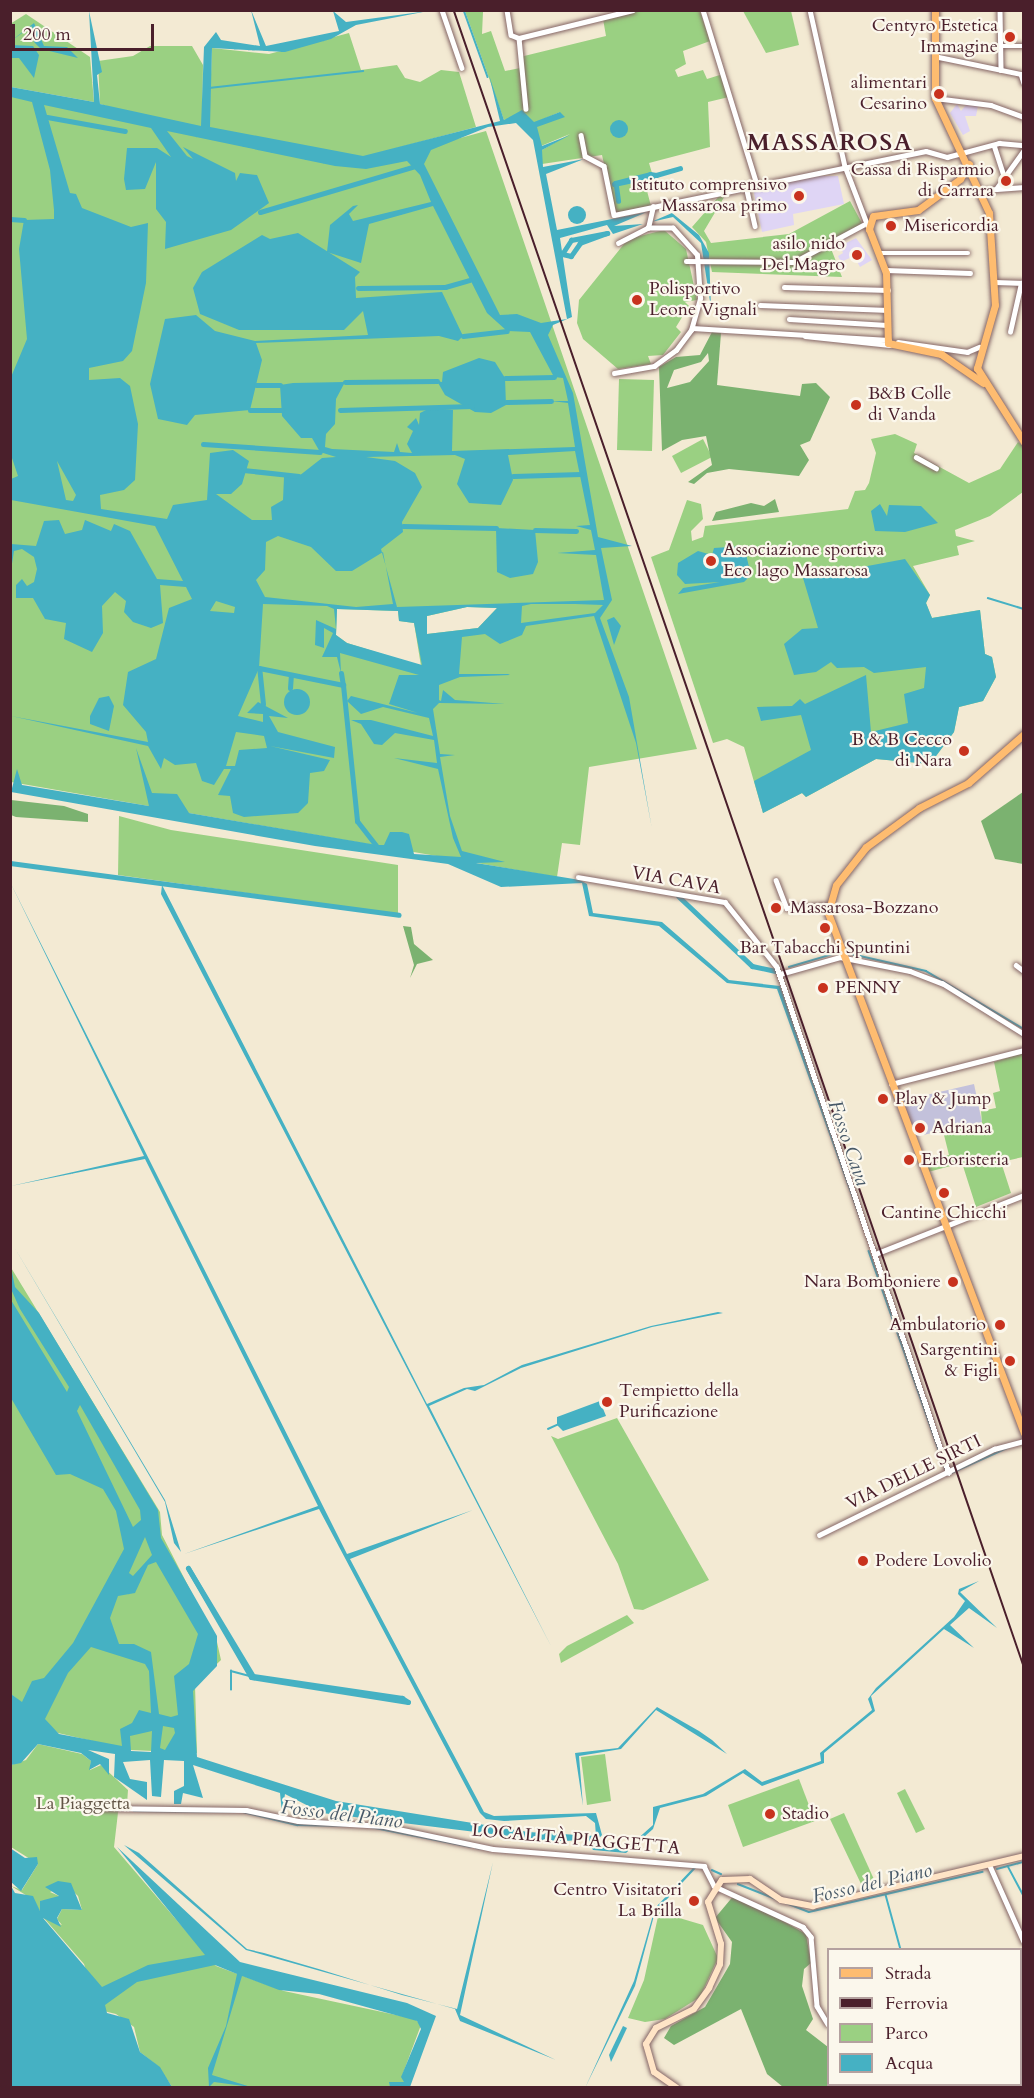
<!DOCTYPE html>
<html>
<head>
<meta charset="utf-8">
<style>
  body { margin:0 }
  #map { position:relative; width:1034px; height:2098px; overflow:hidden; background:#f3ead3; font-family:Cardo,serif }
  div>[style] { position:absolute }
  .built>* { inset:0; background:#dfd5f5 }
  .industrial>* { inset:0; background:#c3c1db }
  .green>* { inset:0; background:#9ad082 }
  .forest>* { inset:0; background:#7bb270 }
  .water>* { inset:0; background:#45b1c3 }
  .round { border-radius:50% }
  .stream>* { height:1.5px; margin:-0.75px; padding:0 0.75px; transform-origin:0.75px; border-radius:0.75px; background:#45b1c3 }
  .canal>* { height:5px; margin:-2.5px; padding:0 2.5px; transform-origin:2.5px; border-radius:2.5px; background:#45b1c3 }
  .roads { filter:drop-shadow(0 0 2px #856666) drop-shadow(0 0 2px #856666) }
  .street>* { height:4.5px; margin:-2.25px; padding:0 2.25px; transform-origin:2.25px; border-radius:2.25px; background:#fff }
  .secondary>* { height:6px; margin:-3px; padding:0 3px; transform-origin:3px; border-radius:3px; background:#ffe4c6 }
  .primary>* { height:7px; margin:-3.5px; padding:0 3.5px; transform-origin:3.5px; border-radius:3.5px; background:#febc70 }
  .rail>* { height:1.5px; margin:-0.75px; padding:0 0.75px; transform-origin:0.75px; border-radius:0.75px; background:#4a1f2b }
  .dots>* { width:16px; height:16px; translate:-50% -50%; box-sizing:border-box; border:3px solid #fbf7ec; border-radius:50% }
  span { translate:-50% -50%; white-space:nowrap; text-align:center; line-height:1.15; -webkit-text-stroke:4.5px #fbf7ec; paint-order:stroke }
  .poi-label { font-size:18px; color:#4a1f2b }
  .right { translate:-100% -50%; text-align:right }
  .left { translate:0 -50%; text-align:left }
  .street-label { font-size:18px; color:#4a1f2b }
  .park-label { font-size:18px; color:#625445 }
  .water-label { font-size:20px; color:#485968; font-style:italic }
  .district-label { font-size:24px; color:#4a1f2b; font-weight:700; letter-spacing:1.5px }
  .frame { position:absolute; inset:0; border:12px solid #4a1f2b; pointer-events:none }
  .legend { position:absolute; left:827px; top:1948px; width:195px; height:138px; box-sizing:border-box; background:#fbf7ec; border:2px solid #b4a19f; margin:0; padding:8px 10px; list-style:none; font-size:18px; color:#4a1f2b }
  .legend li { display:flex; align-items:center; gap:12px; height:30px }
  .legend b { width:30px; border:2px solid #b4a19f }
  .scale { position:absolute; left:12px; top:24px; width:142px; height:27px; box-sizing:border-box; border:3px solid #4a1f2b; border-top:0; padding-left:8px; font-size:18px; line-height:21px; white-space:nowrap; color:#4a1f2b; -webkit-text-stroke:4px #fbf7ec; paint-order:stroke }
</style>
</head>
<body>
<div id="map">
  <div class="built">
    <div style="clip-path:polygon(957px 104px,961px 111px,966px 105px,978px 106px,976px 116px,965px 116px,970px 131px,963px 135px,950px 113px)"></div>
    <div style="clip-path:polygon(820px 176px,838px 176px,844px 204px,793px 214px,794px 225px,762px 232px,753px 189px)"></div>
    <div style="clip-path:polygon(856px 238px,872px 260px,860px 267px,854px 256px,841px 262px,838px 256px,843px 253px,840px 246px)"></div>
  </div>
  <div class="industrial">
    <div style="clip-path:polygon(974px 1084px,982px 1122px,914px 1137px,900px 1101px)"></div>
  </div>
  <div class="green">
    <div style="clip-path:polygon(465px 11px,491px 11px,483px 12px,482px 34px,491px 31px,505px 71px,520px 68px,520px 57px,606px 36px,603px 19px,639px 11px,700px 11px,710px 41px,683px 51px,686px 64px,675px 70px,678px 77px,703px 70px,707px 79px,723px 74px,729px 97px,708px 102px,710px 147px,649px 163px,652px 173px,643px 176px,651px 206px,615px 213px,602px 155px,542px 164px,542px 150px,570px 134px,541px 146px,536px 127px,560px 112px,534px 123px,524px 115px,504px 120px)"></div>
    <div style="clip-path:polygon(743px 11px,791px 11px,799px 45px,766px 53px)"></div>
    <div style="clip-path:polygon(26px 14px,90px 57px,94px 102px,11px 87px,10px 24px)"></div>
    <div style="clip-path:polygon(evenodd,349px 33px,361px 70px,397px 65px,405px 78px,420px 82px,441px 70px,459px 72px,476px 127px,367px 156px,383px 159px,486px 131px,697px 749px,589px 767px,580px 845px,562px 843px,557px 877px,11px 782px,11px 90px,120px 110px,100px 104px,98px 61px,133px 56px,150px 46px,192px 46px,203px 65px,202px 126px,209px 127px,212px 48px,269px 54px,349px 33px,467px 607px,497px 608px,478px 628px,427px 634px,427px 616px,467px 607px,349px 33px,337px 609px,398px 611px,399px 621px,414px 623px,421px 666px,347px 643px,336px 635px,337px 609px)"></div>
    <div style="clip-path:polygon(721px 194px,726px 194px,704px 231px,711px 243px,789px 234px,850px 201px,864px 227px,830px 246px,842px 277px,712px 272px,706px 242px,692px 227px)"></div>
    <div style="clip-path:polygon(664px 230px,686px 249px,697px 300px,685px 302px,689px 306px,676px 327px,681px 332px,663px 355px,648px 356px,651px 364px,618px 369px,583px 339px,577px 323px,579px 300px,628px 239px)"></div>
    <div style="clip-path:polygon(619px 379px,654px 380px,652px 451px,617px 450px)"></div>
    <div style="clip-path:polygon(895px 434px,917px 444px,914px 453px,969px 483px,1000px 469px,1018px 442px,1023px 446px,1023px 492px,990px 516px,955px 530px,956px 536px,975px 541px,957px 546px,959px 555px,913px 566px,930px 595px,926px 603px,932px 618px,980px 610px,985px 654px,992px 657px,996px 677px,983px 701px,959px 707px,954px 732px,930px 764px,876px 759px,806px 797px,802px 793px,763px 813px,744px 747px,727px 739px,713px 743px,651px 557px,669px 550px,687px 500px,701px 504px,703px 519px,691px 531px,692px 541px,703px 537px,705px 526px,848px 509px,855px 491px,865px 490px,869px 483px,876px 453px,871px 439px)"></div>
    <div style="clip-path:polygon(703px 439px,712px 457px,681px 473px,672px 456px)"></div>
    <div style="clip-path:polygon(119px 816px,171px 830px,398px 865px,398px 914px,118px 875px)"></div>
    <div style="clip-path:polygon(1023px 1053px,1023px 1157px,1001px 1162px,1011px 1193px,976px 1207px,962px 1163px,928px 1172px,924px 1161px,949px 1155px,943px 1131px,982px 1123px,981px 1111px,996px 1108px,993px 1093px,1000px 1091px,994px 1062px)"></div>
    <div style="clip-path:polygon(10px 1266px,160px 1512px,162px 1535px,217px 1642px,221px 1660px,195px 1685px,197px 1753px,131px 1750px,58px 1733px,11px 1694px)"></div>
    <div style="clip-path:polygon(617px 1418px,709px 1580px,643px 1610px,634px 1609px,618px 1564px,551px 1436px,558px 1439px)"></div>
    <div style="clip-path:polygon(627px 1615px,634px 1623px,561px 1663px,559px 1654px,567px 1646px)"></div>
    <div style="clip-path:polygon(38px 1744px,82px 1754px,91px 1761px,90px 1770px,101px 1765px,128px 1790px,127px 1804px,119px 1804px,114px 1847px,216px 1966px,284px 1991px,415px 2019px,421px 2025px,402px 2076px,405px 2082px,399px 2088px,172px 2087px,159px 2067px,140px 2052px,134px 2027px,116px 2014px,79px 2005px,88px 1976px,84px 1964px,43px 1917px,62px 1925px,57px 1919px,62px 1909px,82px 1910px,78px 1896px,66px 1885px,50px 1892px,59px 1896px,57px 1900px,40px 1901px,40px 1912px,34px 1900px,11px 1886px,22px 1890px,38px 1864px,11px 1847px,11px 1765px,26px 1760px)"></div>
    <div style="clip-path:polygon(605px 1754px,611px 1801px,587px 1805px,581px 1757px)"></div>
    <div style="clip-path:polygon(799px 1779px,815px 1821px,743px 1847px,728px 1805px)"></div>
    <div style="clip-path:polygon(905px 1789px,925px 1829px,916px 1833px,897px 1793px)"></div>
    <div style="clip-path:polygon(844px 1813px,877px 1886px,863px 1888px,830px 1819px)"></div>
    <div style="clip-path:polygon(659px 1912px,703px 1925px,718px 1958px,700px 1997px,665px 2019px,645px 2022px,628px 2018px,644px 1980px)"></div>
  </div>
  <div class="forest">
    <div style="clip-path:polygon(evenodd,712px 332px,721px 333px,717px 385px,800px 396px,802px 384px,816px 383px,830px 397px,810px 441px,800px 445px,809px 460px,799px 476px,729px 469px,707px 473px,694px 484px,688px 482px,712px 465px,706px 436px,682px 440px,662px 451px,659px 367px,676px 357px,700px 355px,712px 332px,708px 353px,709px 361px,690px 382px,667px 388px,674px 370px,701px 362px,708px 353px)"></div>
    <div style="clip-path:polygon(775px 499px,779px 512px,712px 521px,716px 512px,751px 503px,764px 506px)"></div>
    <div style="clip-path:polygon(1023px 792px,1023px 864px,995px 859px,981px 821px)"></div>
    <div style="clip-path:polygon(11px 800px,64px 806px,88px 814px,88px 822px,16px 817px,11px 815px)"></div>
    <div style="clip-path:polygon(403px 926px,411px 927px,414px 944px,433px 960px,417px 964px,410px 978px,414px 965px)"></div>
    <div style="clip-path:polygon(735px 1894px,806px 1934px,811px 1963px,804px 1969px,802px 1986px,813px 2019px,806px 2030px,828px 2047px,828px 2084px,863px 2087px,783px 2087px,767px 2074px,741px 2009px,674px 2045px,664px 2038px,671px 2026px,705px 2007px,730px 1964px,732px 1942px,715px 1918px)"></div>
  </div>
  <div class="water">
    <div style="clip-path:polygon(evenodd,251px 10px,266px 46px,339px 31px,333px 11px,346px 22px,428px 11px,356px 25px,331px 39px,285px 52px,212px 48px,210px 127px,363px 156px,500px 121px,489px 75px,504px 120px,522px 110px,534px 122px,560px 112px,565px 117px,537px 127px,542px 146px,570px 135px,542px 150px,543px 167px,584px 159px,546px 174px,557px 230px,647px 212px,614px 226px,643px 224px,613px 234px,607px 225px,560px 238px,572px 317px,553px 325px,548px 335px,573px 393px,598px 537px,632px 546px,601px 548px,612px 600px,600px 618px,629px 697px,652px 829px,636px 743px,594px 616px,526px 626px,522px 635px,500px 644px,485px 634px,462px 637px,459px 674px,508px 674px,510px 675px,460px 677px,439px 685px,439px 700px,441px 701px,443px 690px,455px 700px,505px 704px,439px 703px,433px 709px,440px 754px,455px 755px,440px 757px,450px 816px,462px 851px,505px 862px,476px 863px,580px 880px,587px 884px,593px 913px,662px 922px,729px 980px,780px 986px,871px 1251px,777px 989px,727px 983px,659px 926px,589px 916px,582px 883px,501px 887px,448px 864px,315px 846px,11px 792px,17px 769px,22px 785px,149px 806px,136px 748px,152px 793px,177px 794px,189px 813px,377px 845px,384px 845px,390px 832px,402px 832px,409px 834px,414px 854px,461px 857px,453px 838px,438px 769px,394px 758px,437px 763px,434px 740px,395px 733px,382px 745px,374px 744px,361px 724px,351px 720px,371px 720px,433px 736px,429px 718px,383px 707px,361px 714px,347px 701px,351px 696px,418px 713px,389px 704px,399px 675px,419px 675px,340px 653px,341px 673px,337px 657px,322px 657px,333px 633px,324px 628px,324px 648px,315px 645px,316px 620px,336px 629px,334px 609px,327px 606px,263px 604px,259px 668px,238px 716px,263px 722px,263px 714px,247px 713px,258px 702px,288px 718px,269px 716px,278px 732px,335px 747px,334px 758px,270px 746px,330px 760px,324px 771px,310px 773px,308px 803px,298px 813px,244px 817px,233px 813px,230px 796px,218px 795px,231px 769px,224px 769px,214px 785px,202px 781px,196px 763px,175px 765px,164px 758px,161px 769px,148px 746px,11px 716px,148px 742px,146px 732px,123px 705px,128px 672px,156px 659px,169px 608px,192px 599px,186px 587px,160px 585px,163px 623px,151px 628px,133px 622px,124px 612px,126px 601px,115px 592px,102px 606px,103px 633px,92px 652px,64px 639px,66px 623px,45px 619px,33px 598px,16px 598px,16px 585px,22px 579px,27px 586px,34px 582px,37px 569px,34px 557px,22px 549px,14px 551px,11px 570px,11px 544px,36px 546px,44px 521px,59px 520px,65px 534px,82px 530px,85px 520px,111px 531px,114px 524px,130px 531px,157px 579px,183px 581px,155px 526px,11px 500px,11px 479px,18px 476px,11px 455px,11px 377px,27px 339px,19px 249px,24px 220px,54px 219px,54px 210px,50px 170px,32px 102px,11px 97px,11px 87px,94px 102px,89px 11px,102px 72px,97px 75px,100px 104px,201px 126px,204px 47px,216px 32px,221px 40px,260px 46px,251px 10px,44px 105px,151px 128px,171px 157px,157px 148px,127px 148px,124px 179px,126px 190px,145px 189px,156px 162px,156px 209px,166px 222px,165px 249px,231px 230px,269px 203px,257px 175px,240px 173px,236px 181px,235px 173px,183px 147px,193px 159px,187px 156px,167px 131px,335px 166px,366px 169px,407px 161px,420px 175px,431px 202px,353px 221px,349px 214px,358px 205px,353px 206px,330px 225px,327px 252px,361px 263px,369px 224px,433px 206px,487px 313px,507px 331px,530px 332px,554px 377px,563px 378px,568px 401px,551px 401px,568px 403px,575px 447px,452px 451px,453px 410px,430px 408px,420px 413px,419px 425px,416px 418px,407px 427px,413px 431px,407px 444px,412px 453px,400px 452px,397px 443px,394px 452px,332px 449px,325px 447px,326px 434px,335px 424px,336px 399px,345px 382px,293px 383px,280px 385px,282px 416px,301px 438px,312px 438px,320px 452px,336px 457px,322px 458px,299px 476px,284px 477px,283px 500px,271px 507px,272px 520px,252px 520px,216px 494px,231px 494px,242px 484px,249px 461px,233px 450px,210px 453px,207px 500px,173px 505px,167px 519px,101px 509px,100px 495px,124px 490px,135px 480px,138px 424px,130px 386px,120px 378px,89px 380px,89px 368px,123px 361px,132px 351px,146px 283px,148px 223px,131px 227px,82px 208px,76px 194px,70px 193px,44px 105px,251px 10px,516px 123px,533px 140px,567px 319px,541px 323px,517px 314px,500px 315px,424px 164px,431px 150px,488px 127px,516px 123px,251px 10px,575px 451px,590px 525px,576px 526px,591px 530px,595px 550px,557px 553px,596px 555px,604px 600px,397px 607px,381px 549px,403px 532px,402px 522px,422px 487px,415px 473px,395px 461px,366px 457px,455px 455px,465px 459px,457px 484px,469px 503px,501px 505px,513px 480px,508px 455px,575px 451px,251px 10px,57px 461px,76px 495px,73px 501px,66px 500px,57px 461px,251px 10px,278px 536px,311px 547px,336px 571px,352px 571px,383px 552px,393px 604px,356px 607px,265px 597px,256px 580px,265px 570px,266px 542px,278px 536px,251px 10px,216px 601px,235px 607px,234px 613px,210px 611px,216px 601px,251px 10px,531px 604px,575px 604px,603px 605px,595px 613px,521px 623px,522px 606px,531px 604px,251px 10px,467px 607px,497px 608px,478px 628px,427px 634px,427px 616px,467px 607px,251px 10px,337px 609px,398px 611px,399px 621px,414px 623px,422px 665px,347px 643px,336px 635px,337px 609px,251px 10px,236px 732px,264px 736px,267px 748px,239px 750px,235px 766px,226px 766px,236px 732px)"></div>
    <div style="clip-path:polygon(34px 23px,44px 46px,67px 47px,78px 58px,41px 49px,34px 42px,32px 26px,11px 41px)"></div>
    <div style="clip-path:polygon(10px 45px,33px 46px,39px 55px,34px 78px,19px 58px,11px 58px)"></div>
    <div class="round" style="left:610px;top:120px;width:18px;height:18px"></div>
    <div class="round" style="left:568px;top:206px;width:18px;height:18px"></div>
    <div style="clip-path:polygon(672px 213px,699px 235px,709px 253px,711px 308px,701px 243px,673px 217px,651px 222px)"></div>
    <div style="clip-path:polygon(298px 233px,360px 272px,355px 277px,356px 298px,442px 292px,463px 336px,458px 341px,439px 336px,256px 343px,262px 360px,250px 410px,195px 415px,187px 425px,158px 419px,150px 384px,165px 319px,196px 315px,215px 331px,255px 341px,368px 335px,363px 311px,344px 330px,239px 330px,200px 314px,193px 288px,202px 272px,262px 235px,270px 239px)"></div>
    <div style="clip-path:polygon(479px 358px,495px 362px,505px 378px,506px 405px,491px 413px,475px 412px,445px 395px,437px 381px,442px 382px,443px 372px)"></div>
    <div style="clip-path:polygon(880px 504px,887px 516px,889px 505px,921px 506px,938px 523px,905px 532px,875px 531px,871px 511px)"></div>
    <div style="clip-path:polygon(496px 528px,535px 530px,538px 562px,533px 574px,510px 578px,497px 572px)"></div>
    <div style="clip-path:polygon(744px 546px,751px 575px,744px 582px,678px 594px,683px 588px,720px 582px,685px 584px,677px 575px,678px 563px,698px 551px,712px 555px,714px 548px)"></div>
    <div style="clip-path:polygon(905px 559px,930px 595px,926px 603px,932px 618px,980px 610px,985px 654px,992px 657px,996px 677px,983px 701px,959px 707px,954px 732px,930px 764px,876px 759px,806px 797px,802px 793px,763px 813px,754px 781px,811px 750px,801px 715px,761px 721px,757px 707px,792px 706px,800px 699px,805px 704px,866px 675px,871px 732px,908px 723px,904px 694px,924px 688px,926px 667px,874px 673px,864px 667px,837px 668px,831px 662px,816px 672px,794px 675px,784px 644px,802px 629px,818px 628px,803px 578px)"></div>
    <div style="clip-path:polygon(614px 617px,621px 626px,614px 645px,607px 620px)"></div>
    <div class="round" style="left:284px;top:689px;width:26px;height:26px"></div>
    <div style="clip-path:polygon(109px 696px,114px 706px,109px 731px,90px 724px,90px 716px,99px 698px)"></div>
    <div style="clip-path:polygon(evenodd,11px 884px,347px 1554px,473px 1510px,350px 1559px,484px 1812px,494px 1816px,596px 1813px,602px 1835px,593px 1845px,625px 1850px,653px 1825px,653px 1807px,703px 1794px,745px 1769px,762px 1782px,821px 1761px,820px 1753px,872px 1710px,868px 1699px,876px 1688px,954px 1617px,965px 1601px,958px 1594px,959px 1589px,979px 1581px,960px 1592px,997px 1628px,969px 1608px,950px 1625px,974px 1648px,944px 1629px,871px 1696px,875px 1711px,824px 1753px,824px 1763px,762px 1786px,743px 1773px,706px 1796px,660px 1808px,653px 1829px,626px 1853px,593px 1850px,586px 1839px,557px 1842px,322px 1813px,285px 1794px,282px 1813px,280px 1793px,193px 1765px,203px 1798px,183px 1793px,181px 1804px,174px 1804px,174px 1791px,184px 1786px,184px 1761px,164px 1760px,161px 1797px,152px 1796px,150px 1760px,123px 1762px,130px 1779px,147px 1782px,147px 1800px,114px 1777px,115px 1754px,88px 1750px,109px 1759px,109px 1775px,100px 1764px,89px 1770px,91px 1761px,81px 1753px,38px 1744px,21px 1763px,11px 1765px,11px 1694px,22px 1702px,32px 1681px,44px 1678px,73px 1643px,124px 1549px,116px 1511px,103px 1489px,70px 1474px,56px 1475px,11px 1398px,11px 1300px,67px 1392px,69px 1387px,20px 1309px,11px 1289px,11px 1267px,15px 1287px,39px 1313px,158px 1510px,161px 1538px,217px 1636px,217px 1666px,193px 1691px,197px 1757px,336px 1801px,528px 1832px,596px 1836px,595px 1823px,586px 1816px,504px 1821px,486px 1819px,480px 1813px,319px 1509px,184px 1554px,318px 1506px,145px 1159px,11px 1186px,144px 1156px,11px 884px,80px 1405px,140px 1510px,141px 1520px,133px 1527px,77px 1411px,80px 1405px,11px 884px,145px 1537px,152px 1555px,133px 1576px,129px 1573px,145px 1537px,11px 884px,156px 1562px,198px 1634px,189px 1664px,174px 1676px,178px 1715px,171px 1717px,159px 1714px,151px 1652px,134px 1644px,119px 1644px,110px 1618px,118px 1596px,135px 1593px,148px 1565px,156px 1562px,11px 884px,91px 1647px,145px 1664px,149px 1671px,151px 1713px,139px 1710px,132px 1723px,120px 1729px,122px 1746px,59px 1734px,45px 1719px,68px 1673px,91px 1647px,11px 884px,163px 1726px,174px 1728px,175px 1733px,165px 1750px,160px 1748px,163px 1726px,11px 884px,152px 1731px,151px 1752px,131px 1751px,130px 1736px,152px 1731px)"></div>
    <div style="clip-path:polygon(162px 885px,427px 1404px,464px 1388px,484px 1385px,522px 1365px,651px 1326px,718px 1312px,723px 1313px,652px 1327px,521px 1368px,475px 1391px,467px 1389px,429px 1406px,552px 1648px,161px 894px)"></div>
    <div style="clip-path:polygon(10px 1240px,165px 1500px,181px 1552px,174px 1543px,165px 1502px)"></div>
    <div style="clip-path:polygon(600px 1401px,606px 1416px,563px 1431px,557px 1425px,557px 1417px)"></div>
    <div style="clip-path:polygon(657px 1707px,699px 1731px,712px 1740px,727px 1754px,656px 1710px,621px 1749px,579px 1756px,583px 1806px,575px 1753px,618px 1748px)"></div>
    <div style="clip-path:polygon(124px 1845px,139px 1853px,247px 1949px,264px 1953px,322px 1970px,402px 1995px,457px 2009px,493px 1862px,460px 2015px,556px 2060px,460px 2021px,455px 2009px,246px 1950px)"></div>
    <div style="clip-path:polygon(117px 1847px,240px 1962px,407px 2003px,436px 2016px,410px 2087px,390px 2087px,389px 2082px,404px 2082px,401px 2077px,421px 2029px,417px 2021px,319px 1994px,279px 1990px,242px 1976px,212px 2075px,251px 2087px,214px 2082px,209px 2087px,208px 2068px,226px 2026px,237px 1974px,215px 1965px,137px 1982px,105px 2005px,107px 2013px,129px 2019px,140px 2052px,160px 2067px,172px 2087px,11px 2087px,11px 1886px,15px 1893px,33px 1896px,40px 1911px,40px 1901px,59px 1896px,45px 1887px,58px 1881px,71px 1883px,82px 1910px,62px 1909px,57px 1918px,61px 1927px,43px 1918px,102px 1987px,148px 1965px,205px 1955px)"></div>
    <div style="clip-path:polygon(10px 1848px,25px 1858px,37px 1857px,38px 1864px,21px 1891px,11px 1882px)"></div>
    <div style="clip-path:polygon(694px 1867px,697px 1867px,655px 1912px,635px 1986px,585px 2088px,634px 1981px,655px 1908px)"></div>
    <div style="clip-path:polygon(623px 2026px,627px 2028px,611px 2062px,609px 2055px)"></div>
  </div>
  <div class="stream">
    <div style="left:464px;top:10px;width:71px;rotate:70.3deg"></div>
    <div style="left:209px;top:88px;width:155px;rotate:-6.3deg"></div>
    <div style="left:988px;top:598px;width:38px;rotate:17deg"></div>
    <div style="left:847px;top:953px;width:81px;rotate:12.8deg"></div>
    <div style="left:926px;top:971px;width:114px;rotate:30.6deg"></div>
    <div style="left:789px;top:967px;width:53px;rotate:-16.4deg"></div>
    <div style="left:869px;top:1251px;width:232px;rotate:70.6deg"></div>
    <div style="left:548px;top:1429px;width:10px;rotate:-24deg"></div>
    <div style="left:947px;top:1475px;width:69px;rotate:-24deg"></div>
    <div style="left:231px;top:1690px;width:19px;rotate:-90deg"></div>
    <div style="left:231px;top:1671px;width:20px;rotate:15deg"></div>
    <div style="left:134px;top:1811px;width:101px;rotate:0.6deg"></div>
    <div style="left:243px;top:1812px;width:56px;rotate:13.5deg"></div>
    <div style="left:297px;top:1825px;width:51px;rotate:1.1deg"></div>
    <div style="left:370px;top:1827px;width:103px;rotate:11.2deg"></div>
    <div style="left:476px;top:1848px;width:39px;rotate:7deg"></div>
    <div style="left:1008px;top:1866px;width:34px;rotate:62deg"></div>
    <div style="left:997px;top:1869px;width:28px;rotate:-15deg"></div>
    <div style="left:712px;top:1870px;width:10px;rotate:24deg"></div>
    <div style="left:738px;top:1884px;width:76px;rotate:21.5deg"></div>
    <div style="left:809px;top:1912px;width:178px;rotate:-13deg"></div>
    <div style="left:886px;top:1895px;width:57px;rotate:74.7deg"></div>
    <div style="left:971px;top:2084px;width:4px;rotate:76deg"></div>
  </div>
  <div class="canal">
    <div style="left:47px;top:117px;width:79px;rotate:10.2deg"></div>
    <div style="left:650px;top:174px;width:6px;rotate:9deg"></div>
    <div style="left:656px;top:175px;width:43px;rotate:167.9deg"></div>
    <div style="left:614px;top:184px;width:1px;rotate:-45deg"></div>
    <div style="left:615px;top:183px;width:36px;rotate:-14deg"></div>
    <div style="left:656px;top:175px;width:25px;rotate:-16deg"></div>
    <div style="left:616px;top:186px;width:15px;rotate:82deg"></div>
    <div style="left:260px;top:212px;width:159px;rotate:-16.5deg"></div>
    <div style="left:10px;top:219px;width:14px;rotate:4deg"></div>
    <div style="left:607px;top:233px;width:29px;rotate:160deg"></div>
    <div style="left:580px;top:243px;width:16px;rotate:125deg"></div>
    <div style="left:571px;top:256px;width:9px;rotate:-167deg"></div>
    <div style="left:562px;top:254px;width:17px;rotate:-57deg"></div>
    <div style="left:571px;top:240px;width:37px;rotate:-11deg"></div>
    <div style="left:358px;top:288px;width:87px;rotate:-0.7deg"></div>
    <div style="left:445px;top:287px;width:25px;rotate:-16deg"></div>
    <div style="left:463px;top:336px;width:44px;rotate:-6.5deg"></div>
    <div style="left:505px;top:378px;width:49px;rotate:-1.2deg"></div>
    <div style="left:345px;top:382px;width:92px;rotate:-0.6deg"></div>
    <div style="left:256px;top:385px;width:24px"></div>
    <div style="left:506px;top:402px;width:45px;rotate:-1.3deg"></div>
    <div style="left:250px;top:410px;width:32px"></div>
    <div style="left:340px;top:410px;width:132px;rotate:-1.7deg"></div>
    <div style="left:203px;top:444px;width:117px;rotate:3.9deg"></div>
    <div style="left:243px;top:470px;width:56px;rotate:6.1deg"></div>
    <div style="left:513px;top:476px;width:68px;rotate:-1.7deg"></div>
    <div style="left:403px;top:526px;width:93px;rotate:1.2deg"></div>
    <div style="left:535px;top:530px;width:41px;rotate:1.4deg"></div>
    <div style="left:341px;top:673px;width:12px;rotate:81deg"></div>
    <div style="left:290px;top:688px;width:13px;rotate:-86deg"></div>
    <div style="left:263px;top:704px;width:36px;rotate:-96deg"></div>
    <div style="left:259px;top:668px;width:86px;rotate:11.4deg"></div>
    <div style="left:343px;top:685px;width:137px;rotate:84.1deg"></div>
    <div style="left:357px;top:821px;width:31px;rotate:52deg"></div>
    <div style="left:10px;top:863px;width:392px;rotate:7.6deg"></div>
    <div style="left:678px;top:896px;width:102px;rotate:43.4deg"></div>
    <div style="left:752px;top:966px;width:24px;rotate:12deg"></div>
    <div style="left:188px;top:1568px;width:126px;rotate:59deg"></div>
    <div style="left:253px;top:1676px;width:151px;rotate:8.4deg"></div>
    <div style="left:402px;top:1698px;width:7px;rotate:34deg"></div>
    <div style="left:408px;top:1702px;width:159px;rotate:-171deg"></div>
    <div style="left:251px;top:1677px;width:126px;rotate:-120deg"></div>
  </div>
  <div class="roads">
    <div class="street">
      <div style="left:442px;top:10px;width:61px;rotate:71deg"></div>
      <div style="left:507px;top:10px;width:25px;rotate:81deg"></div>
      <div style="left:511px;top:35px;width:9px;rotate:21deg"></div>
      <div style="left:519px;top:38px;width:71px;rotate:84.4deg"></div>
      <div style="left:703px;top:10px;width:182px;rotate:72.8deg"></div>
      <div style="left:810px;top:10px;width:160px;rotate:77.4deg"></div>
      <div style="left:845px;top:166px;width:67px;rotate:69.1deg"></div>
      <div style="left:1000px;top:10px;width:60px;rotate:89deg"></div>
      <div style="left:519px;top:38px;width:117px;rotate:-13.8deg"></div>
      <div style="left:1002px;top:46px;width:22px"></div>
      <div style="left:934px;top:56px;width:89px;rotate:11.7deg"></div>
      <div style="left:1021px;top:74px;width:9px;rotate:72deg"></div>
      <div style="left:935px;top:98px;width:56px;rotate:7.1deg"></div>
      <div style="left:991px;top:105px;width:35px;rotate:20deg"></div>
      <div style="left:581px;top:135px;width:21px;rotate:79deg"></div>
      <div style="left:585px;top:156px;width:21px;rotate:28deg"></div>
      <div style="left:604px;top:166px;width:50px;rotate:78.5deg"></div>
      <div style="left:614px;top:215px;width:318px;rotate:-11.6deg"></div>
      <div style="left:926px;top:151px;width:22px;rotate:16deg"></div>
      <div style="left:947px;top:157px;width:54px;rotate:-15.1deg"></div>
      <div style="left:999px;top:143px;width:25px;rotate:5deg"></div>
      <div style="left:994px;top:145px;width:33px;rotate:72deg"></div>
      <div style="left:746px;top:186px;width:41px;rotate:77.3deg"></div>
      <div style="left:997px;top:189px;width:27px;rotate:-4deg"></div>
      <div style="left:983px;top:191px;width:13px;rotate:-9deg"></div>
      <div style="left:996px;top:189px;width:48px;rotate:-54.3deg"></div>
      <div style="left:618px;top:243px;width:34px;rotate:-27deg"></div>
      <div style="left:880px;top:253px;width:88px"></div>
      <div style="left:686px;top:261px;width:108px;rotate:0.5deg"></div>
      <div style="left:794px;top:262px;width:78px;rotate:-28.2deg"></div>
      <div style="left:886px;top:270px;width:84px;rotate:2deg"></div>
      <div style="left:995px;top:282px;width:29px;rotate:2deg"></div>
      <div style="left:784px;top:287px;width:104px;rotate:1.7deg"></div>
      <div style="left:760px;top:305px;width:128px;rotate:2.2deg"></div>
      <div style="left:789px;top:319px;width:98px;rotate:3.5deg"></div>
      <div style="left:692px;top:328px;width:197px;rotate:3.5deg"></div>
      <div style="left:1010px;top:332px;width:50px;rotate:-77.3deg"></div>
      <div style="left:805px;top:336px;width:85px;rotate:6deg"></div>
      <div style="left:898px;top:342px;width:70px;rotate:8.2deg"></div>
      <div style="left:967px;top:352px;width:13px;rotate:-23deg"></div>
      <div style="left:614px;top:373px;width:41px;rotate:-9.9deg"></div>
      <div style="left:654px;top:366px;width:27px;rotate:-36deg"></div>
      <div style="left:676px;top:350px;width:25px;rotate:-53deg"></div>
      <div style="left:691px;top:330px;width:33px;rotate:-74deg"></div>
      <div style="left:700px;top:298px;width:43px;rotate:-94deg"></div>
      <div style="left:697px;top:255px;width:36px;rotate:-132deg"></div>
      <div style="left:673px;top:228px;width:25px;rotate:180deg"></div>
      <div style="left:648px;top:228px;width:22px;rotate:-77deg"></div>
      <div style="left:916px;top:457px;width:23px;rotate:29deg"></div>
      <div style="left:578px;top:877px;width:149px;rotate:9.7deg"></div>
      <div style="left:725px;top:902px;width:83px;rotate:51.3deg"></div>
      <div style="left:777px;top:967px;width:534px;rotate:71.23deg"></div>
      <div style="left:776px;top:880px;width:30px;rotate:69deg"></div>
      <div style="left:787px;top:908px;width:41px;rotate:-4.2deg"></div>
      <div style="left:1016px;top:965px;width:10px;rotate:37deg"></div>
      <div style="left:780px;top:974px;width:62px;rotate:-15.8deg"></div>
      <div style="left:840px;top:957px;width:71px;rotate:11.3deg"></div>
      <div style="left:910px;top:971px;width:34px;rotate:21deg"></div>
      <div style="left:942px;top:983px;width:97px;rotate:31.9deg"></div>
      <div style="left:891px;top:1084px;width:137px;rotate:-14.3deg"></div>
      <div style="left:875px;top:1254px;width:160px;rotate:-21.6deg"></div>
      <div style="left:819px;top:1535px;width:195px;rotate:-26.2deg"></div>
      <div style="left:994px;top:1449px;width:31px;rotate:-15deg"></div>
      <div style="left:101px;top:1808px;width:145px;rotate:0.8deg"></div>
      <div style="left:246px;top:1810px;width:53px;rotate:11.9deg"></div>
      <div style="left:298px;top:1821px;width:86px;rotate:3.3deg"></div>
      <div style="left:384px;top:1826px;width:111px;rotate:11.9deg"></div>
      <div style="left:493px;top:1849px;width:212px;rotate:4.6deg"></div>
      <div style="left:704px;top:1866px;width:22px;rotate:63deg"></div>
      <div style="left:714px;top:1886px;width:98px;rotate:24.7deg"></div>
      <div style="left:803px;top:1927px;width:13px;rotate:51deg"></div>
      <div style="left:811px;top:1937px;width:69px;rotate:85deg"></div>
      <div style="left:817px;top:2006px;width:21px;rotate:59deg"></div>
      <div style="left:990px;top:1866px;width:83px;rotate:65.9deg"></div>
      <div style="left:1020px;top:2018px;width:4px;rotate:-14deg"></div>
      <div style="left:999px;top:2084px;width:4px;rotate:90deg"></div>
    </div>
    <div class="secondary">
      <div style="left:677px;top:2088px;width:28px;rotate:-145deg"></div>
      <div style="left:654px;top:2072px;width:29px;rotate:-106deg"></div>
      <div style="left:646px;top:2044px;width:19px;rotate:-58deg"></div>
      <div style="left:656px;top:2028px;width:42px;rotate:-26.6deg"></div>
      <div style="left:694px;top:2009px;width:26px;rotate:-54deg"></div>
      <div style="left:709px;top:1988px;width:26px;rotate:-65deg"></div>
      <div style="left:720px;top:1964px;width:20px;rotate:-87deg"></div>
      <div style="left:721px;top:1944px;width:44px;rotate:-107.2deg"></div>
      <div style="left:708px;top:1902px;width:26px;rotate:-58deg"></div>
      <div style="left:722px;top:1880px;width:28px;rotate:-2deg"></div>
      <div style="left:750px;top:1879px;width:37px;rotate:34deg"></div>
      <div style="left:781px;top:1900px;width:33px;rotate:11deg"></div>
      <div style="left:813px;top:1906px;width:217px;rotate:-13.3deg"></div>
    </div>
    <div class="primary">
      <div style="left:935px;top:10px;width:88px;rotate:90deg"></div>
      <div style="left:935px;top:98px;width:127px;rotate:64.8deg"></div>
      <div style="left:989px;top:213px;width:92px;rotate:86.3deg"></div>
      <div style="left:995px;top:305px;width:66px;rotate:105.9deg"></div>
      <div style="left:977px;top:368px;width:88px;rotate:57.6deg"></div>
      <div style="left:969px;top:164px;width:17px;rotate:121deg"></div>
      <div style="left:960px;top:179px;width:52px;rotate:143.6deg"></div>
      <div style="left:918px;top:210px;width:45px;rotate:172.4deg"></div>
      <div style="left:873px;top:216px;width:14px;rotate:107deg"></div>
      <div style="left:869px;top:229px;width:47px;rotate:68.9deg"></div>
      <div style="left:886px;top:273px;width:70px;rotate:88.4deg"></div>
      <div style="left:888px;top:343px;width:54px;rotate:11.7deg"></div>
      <div style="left:941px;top:354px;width:51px;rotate:34.6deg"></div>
      <div style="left:1024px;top:734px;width:74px;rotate:138.8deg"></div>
      <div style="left:968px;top:783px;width:55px;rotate:153deg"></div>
      <div style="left:919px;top:808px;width:66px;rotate:143.7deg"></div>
      <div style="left:866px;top:847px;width:48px;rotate:128.3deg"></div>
      <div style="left:836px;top:885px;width:29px;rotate:106deg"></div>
      <div style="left:828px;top:913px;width:556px;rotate:69.35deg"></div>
    </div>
  </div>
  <div class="rail">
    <div style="left:454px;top:10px;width:1751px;rotate:71.01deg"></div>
  </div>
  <div class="dots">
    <div style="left:1010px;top:37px;background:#c8321e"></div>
    <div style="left:939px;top:94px;background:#c8321e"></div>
    <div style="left:1006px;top:181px;background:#c8321e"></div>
    <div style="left:799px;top:196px;background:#c8321e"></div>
    <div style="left:891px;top:226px;background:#c8321e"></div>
    <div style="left:857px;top:255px;background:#c8321e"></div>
    <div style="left:637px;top:300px;background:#c8321e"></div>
    <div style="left:856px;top:405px;background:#c8321e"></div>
    <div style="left:711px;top:561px;background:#c8321e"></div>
    <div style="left:964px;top:751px;background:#c8321e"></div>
    <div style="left:776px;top:908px;background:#c8321e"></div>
    <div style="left:825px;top:928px;background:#c8321e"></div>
    <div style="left:823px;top:988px;background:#c8321e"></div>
    <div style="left:883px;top:1099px;background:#c8321e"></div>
    <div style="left:920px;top:1128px;background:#c8321e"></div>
    <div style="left:909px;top:1160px;background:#c8321e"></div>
    <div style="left:944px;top:1193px;background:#c8321e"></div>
    <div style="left:953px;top:1282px;background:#c8321e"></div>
    <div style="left:1000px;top:1325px;background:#c8321e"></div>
    <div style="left:1010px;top:1361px;background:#c8321e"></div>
    <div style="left:607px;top:1402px;background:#c8321e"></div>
    <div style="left:863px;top:1561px;background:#c8321e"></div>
    <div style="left:770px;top:1814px;background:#c8321e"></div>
    <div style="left:694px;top:1901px;background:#c8321e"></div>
  </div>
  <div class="poi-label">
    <span class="right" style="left:998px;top:37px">Centyro Estetica<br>Immagine</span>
    <span class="right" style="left:927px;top:94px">alimentari<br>Cesarino</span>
    <span class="right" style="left:994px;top:181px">Cassa di Risparmio<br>di Carrara</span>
    <span class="right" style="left:787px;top:196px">Istituto comprensivo<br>Massarosa primo</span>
    <span class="left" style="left:904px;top:226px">Misericordia</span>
    <span class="right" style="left:845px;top:255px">asilo nido<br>Del Magro</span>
    <span class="left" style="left:649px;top:300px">Polisportivo<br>Leone Vignali</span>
    <span class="left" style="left:868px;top:405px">B&amp;B Colle<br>di Vanda</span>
    <span class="left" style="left:723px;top:561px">Associazione sportiva<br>Eco lago Massarosa</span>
    <span class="right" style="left:952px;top:751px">B &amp; B Cecco<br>di Nara</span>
    <span class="left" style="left:790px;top:908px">Massarosa-Bozzano</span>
    <span style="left:825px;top:948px">Bar Tabacchi Spuntini</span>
    <span class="left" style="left:835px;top:988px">PENNY</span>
    <span class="left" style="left:895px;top:1099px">Play &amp; Jump</span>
    <span class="left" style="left:932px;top:1128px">Adriana</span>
    <span class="left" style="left:921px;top:1160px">Erboristeria</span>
    <span style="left:944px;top:1213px">Cantine Chicchi</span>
    <span class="right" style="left:941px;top:1282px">Nara Bomboniere</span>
    <span class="right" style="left:986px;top:1325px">Ambulatorio</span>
    <span class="right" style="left:998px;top:1361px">Sargentini<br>&amp; Figli</span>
    <span class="left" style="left:619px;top:1402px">Tempietto della<br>Purificazione</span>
    <span class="left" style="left:875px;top:1561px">Podere Lovolio</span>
    <span class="left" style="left:782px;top:1814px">Stadio</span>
    <span class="right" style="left:682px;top:1901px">Centro Visitatori<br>La Brilla</span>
  </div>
  <div class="street-label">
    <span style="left:676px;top:881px;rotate:10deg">VIA CAVA</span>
    <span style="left:914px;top:1473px;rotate:-26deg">VIA DELLE SIRTI</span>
    <span style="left:576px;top:1840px;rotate:5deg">LOCALITÀ PIAGGETTA</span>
  </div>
  <div class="park-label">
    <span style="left:83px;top:1804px">La Piaggetta</span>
  </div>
  <div class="water-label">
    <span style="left:849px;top:1143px;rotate:71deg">Fosso Cava</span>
    <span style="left:342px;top:1814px;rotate:7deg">Fosso del Piano</span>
    <span style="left:872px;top:1883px;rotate:-13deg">Fosso del Piano</span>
  </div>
  <div class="district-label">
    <span style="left:830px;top:143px">MASSAROSA</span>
  </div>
  <div class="frame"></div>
  <ul class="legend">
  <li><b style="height:8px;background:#febc70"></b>Strada</li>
  <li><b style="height:8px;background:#4a1f2b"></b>Ferrovia</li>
  <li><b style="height:16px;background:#9ad082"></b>Parco</li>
  <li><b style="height:16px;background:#45b1c3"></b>Acqua</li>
  </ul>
  <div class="scale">200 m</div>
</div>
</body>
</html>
